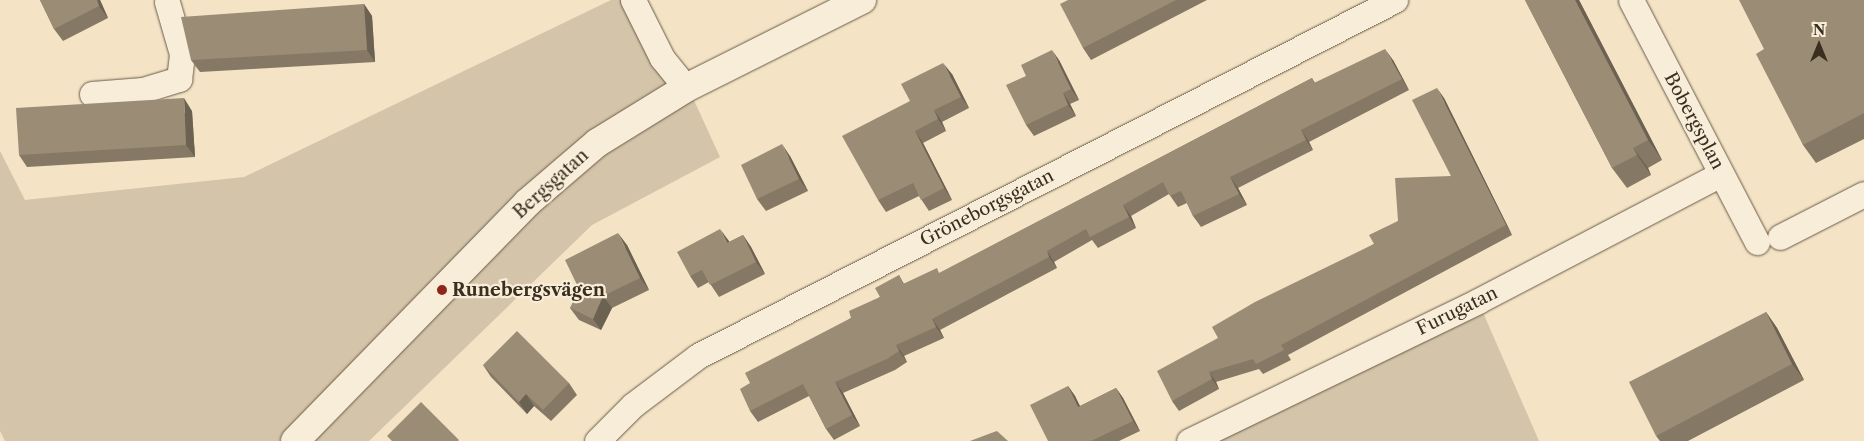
<!DOCTYPE html>
<html>
<head>
<meta charset="utf-8">
<style>
  body { margin:0 }
  #map { position:relative; width:1864px; height:441px; overflow:hidden; background:#f4e3c5; font-family:"Libre Caslon Text",serif }
  div>[style] { position:absolute }
  .green>* { inset:0; background:#d4c4a9 }
  .roads { filter:drop-shadow(0 0 1px #685b48) drop-shadow(0 0 1px #685b48) }
  .street>* { height:25px; margin:-12.5px; padding:0 12.5px; transform-origin:12.5px; border-radius:12.5px; background:#f8edd9 }
  .secondary>* { height:28px; margin:-14px; padding:0 14px; transform-origin:14px; border-radius:14px; background:#f8edd9 }
  .wall>* { inset:0; background:#857865 }
  .shaded-wall>* { inset:0; background:#6c6252 }
  .building>* { inset:0; background:#9b8c75 }
  .dots>* { width:14px; height:14px; translate:-50% -50%; box-sizing:border-box; border:2px solid #f8edd9; border-radius:50% }
  span { translate:-50% -50%; white-space:nowrap; text-align:center; line-height:1.15; -webkit-text-stroke:4.5px #f8edd9; paint-order:stroke }
  .street-label { font-size:18px; color:#3a2e1f }
  .poi-label { font-size:18px; color:#3a2e1f; font-weight:700 }
  .left { translate:0 -50%; text-align:left }
  .north { position:absolute; left:1794px; top:20px; width:50px; height:50px; -webkit-text-stroke:4px #f8edd9; paint-order:stroke; rotate:0deg; font-size:14px; font-weight:700; line-height:20px; text-align:center; color:#3a2e1f }
  .north::after { content:''; display:block; margin:auto; width:18px; height:22px; background:#3a2e1f; clip-path:polygon(50% 0,100% 100%,50% 72%,0 100%) }
</style>
</head>
<body>
<div id="map">
  <div class="green">
    <div style="clip-path:polygon(611px 0,648px 0,720px 157px,592px 225px,369px 441px,5px 441px,0 431px,0 151px,25px 200px,244px 177px)"></div>
    <div style="clip-path:polygon(1478px 301px,1539px 441px,1198px 441px)"></div>
  </div>
  <div class="roads">
    <div class="street">
      <div style="left:633px;top:0;width:65px;rotate:63.4deg"></div>
      <div style="left:662px;top:58px;width:38px;rotate:51deg"></div>
      <div style="left:1631px;top:0;width:273px;rotate:62.5deg"></div>
      <div style="left:92px;top:94px;width:51px;rotate:-4.5deg"></div>
      <div style="left:143px;top:90px;width:38px;rotate:-17deg"></div>
      <div style="left:179px;top:79px;width:25px;rotate:-83deg"></div>
      <div style="left:182px;top:54px;width:54px;rotate:-106.1deg"></div>
      <div style="left:1780px;top:237px;width:94px;rotate:-27.1deg"></div>
      <div style="left:597px;top:441px;width:51px;rotate:-45deg"></div>
      <div style="left:633px;top:405px;width:81px;rotate:-37deg"></div>
      <div style="left:698px;top:356px;width:783px;rotate:-27.06deg"></div>
      <div style="left:1189px;top:441px;width:321px;rotate:-25.8deg"></div>
      <div style="left:1478px;top:301px;width:274px;rotate:-27.6deg"></div>
    </div>
    <div class="secondary">
      <div style="left:295px;top:441px;width:332px;rotate:-45.7deg"></div>
      <div style="left:527px;top:203px;width:92px;rotate:-40.6deg"></div>
      <div style="left:597px;top:143px;width:105px;rotate:-31.7deg"></div>
      <div style="left:686px;top:88px;width:197px;rotate:-26.6deg"></div>
    </div>
  </div>
  <div class="wall">
    <div style="clip-path:polygon(40px 0,100px 0,108px 18px,63px 41px,54px 29px)"></div>
    <div style="clip-path:polygon(1068px 0,1207px 0,1091px 60px,1083px 48px)"></div>
    <div style="clip-path:polygon(1525px 0,1579px 0,1662px 160px,1648px 168px,1651px 175px,1627px 188px,1612px 168px)"></div>
    <div style="clip-path:polygon(1864px 0,1864px 139px,1816px 163px,1803px 145px,1764px 49px)"></div>
    <div style="clip-path:polygon(364px 4px,372px 16px,375px 62px,200px 72px,191px 60px)"></div>
    <div style="clip-path:polygon(1059px 60px,1079px 100px,1070px 104px,1076px 116px,1034px 136px,1026px 125px)"></div>
    <div style="clip-path:polygon(1393px 60px,1409px 90px,1309px 142px,1313px 150px,1238px 188px,1247px 205px,1201px 227px,1193px 216px,1187px 203px,1178px 207px,1169px 194px,1131px 216px,1136px 228px,1098px 248px,1092px 240px,1054px 262px,1057px 268px,940px 330px,944px 338px,904px 356px,907px 362px,895px 370px,843px 393px,860px 426px,834px 440px,826px 429px,809px 396px,758px 422px,750px 411px,750px 383px,851px 318px,880px 297px,899px 275px,904px 284px,940px 273px,1312px 78px,1315px 83px)"></div>
    <div style="clip-path:polygon(952px 74px,969px 108px,942px 122px,946px 131px,923px 143px,952px 200px,929px 211px,919px 196px,886px 212px,878px 200px,910px 101px)"></div>
    <div style="clip-path:polygon(1444px 98px,1512px 235px,1288px 355px,1291px 360px,1263px 374px,1259px 369px,1216px 382px,1219px 389px,1179px 411px,1172px 401px,1218px 338px,1374px 244px,1398px 221px,1451px 176px)"></div>
    <div style="clip-path:polygon(192px 111px,195px 157px,27px 167px,19px 155px)"></div>
    <div style="clip-path:polygon(790px 156px,808px 191px,766px 211px,757px 199px)"></div>
    <div style="clip-path:polygon(743px 235px,751px 247px,765px 274px,719px 297px,709px 282px,698px 288px,690px 276px,729px 242px)"></div>
    <div style="clip-path:polygon(627px 245px,649px 290px,612px 308px,601px 330px,579px 320px,570px 308px)"></div>
    <div style="clip-path:polygon(1766px 312px,1777px 328px,1804px 380px,1688px 441px,1660px 441px,1656px 436px)"></div>
    <div style="clip-path:polygon(483px 365px,569px 383px,577px 395px,551px 421px,534px 406px,527px 414px,491px 377px)"></div>
    <div style="clip-path:polygon(1068px 386px,1075px 396px,1080px 406px,1116px 388px,1123px 398px,1140px 431px,1119px 441px,1048px 441px)"></div>
  </div>
  <div class="shaded-wall">
    <div style="clip-path:polygon(97px 0,100px 0,108px 18px,99px 6px)"></div>
    <div style="clip-path:polygon(1575px 0,1579px 0,1662px 160px,1648px 140px)"></div>
    <div style="clip-path:polygon(364px 4px,372px 16px,375px 62px,367px 50px)"></div>
    <div style="clip-path:polygon(1385px 49px,1393px 60px,1409px 90px,1402px 79px)"></div>
    <div style="clip-path:polygon(1052px 50px,1059px 60px,1079px 100px,1071px 89px)"></div>
    <div style="clip-path:polygon(943px 63px,952px 74px,969px 108px,961px 97px)"></div>
    <div style="clip-path:polygon(1437px 88px,1444px 98px,1512px 235px,1506px 225px)"></div>
    <div style="clip-path:polygon(1063px 93px,1070px 104px,1076px 116px,1068px 105px)"></div>
    <div style="clip-path:polygon(184px 98px,192px 111px,195px 157px,186px 145px)"></div>
    <div style="clip-path:polygon(934px 110px,942px 122px,946px 131px,938px 119px)"></div>
    <div style="clip-path:polygon(1301px 130px,1309px 142px,1313px 150px,1306px 140px)"></div>
    <div style="clip-path:polygon(915px 131px,923px 143px,952px 200px,944px 188px)"></div>
    <div style="clip-path:polygon(782px 144px,790px 156px,808px 191px,799px 179px)"></div>
    <div style="clip-path:polygon(1633px 148px,1648px 168px,1651px 175px,1637px 155px)"></div>
    <div style="clip-path:polygon(1230px 177px,1238px 188px,1247px 205px,1239px 194px)"></div>
    <div style="clip-path:polygon(1123px 205px,1131px 216px,1136px 228px,1129px 217px)"></div>
    <div style="clip-path:polygon(720px 229px,729px 241px,735px 255px,727px 243px)"></div>
    <div style="clip-path:polygon(618px 233px,627px 245px,649px 290px,640px 278px)"></div>
    <div style="clip-path:polygon(743px 235px,751px 247px,765px 274px,756px 262px)"></div>
    <div style="clip-path:polygon(1047px 251px,1054px 262px,1057px 268px,1049px 257px)"></div>
    <div style="clip-path:polygon(603px 296px,612px 308px,601px 330px,593px 319px)"></div>
    <div style="clip-path:polygon(1766px 312px,1777px 328px,1804px 380px,1792px 364px)"></div>
    <div style="clip-path:polygon(932px 319px,940px 330px,944px 338px,936px 327px)"></div>
    <div style="clip-path:polygon(896px 345px,904px 356px,907px 362px,899px 351px)"></div>
    <div style="clip-path:polygon(1209px 372px,1216px 382px,1219px 389px,1212px 379px)"></div>
    <div style="clip-path:polygon(835px 382px,843px 393px,860px 426px,852px 415px)"></div>
    <div style="clip-path:polygon(1068px 386px,1075px 396px,1085px 417px,1078px 407px)"></div>
    <div style="clip-path:polygon(1116px 388px,1123px 398px,1140px 431px,1133px 421px)"></div>
    <div style="clip-path:polygon(526px 394px,534px 406px,527px 414px,519px 402px)"></div>
  </div>
  <div class="building">
    <div style="clip-path:polygon(40px 0,97px 0,99px 6px,54px 29px)"></div>
    <div style="clip-path:polygon(1068px 0,1176px 0,1083px 48px,1060px 4px)"></div>
    <div style="clip-path:polygon(1525px 0,1575px 0,1648px 140px,1633px 148px,1637px 155px,1612px 168px)"></div>
    <div style="clip-path:polygon(1739px 0,1864px 0,1864px 113px,1803px 145px,1756px 54px,1764px 49px)"></div>
    <div style="clip-path:polygon(364px 4px,367px 50px,191px 60px,181px 17px)"></div>
    <div style="clip-path:polygon(1385px 49px,1402px 79px,1301px 130px,1306px 140px,1230px 177px,1239px 194px,1193px 216px,1181px 191px,1170px 196px,1163px 182px,1123px 205px,1129px 217px,1090px 237px,1086px 229px,1047px 251px,1049px 257px,932px 319px,936px 327px,896px 345px,899px 351px,887px 359px,835px 382px,852px 415px,826px 429px,803px 384px,750px 411px,740px 389px,750px 383px,745px 373px,851px 318px,849px 311px,880px 297px,875px 288px,899px 275px,903px 284px,937px 268px,939px 273px,1312px 78px,1314px 83px)"></div>
    <div style="clip-path:polygon(1052px 50px,1071px 89px,1063px 93px,1068px 105px,1026px 125px,1006px 85px,1026px 76px,1021px 65px)"></div>
    <div style="clip-path:polygon(943px 63px,961px 97px,934px 110px,938px 119px,915px 131px,944px 188px,921px 200px,913px 183px,878px 200px,842px 136px,910px 101px,901px 84px)"></div>
    <div style="clip-path:polygon(1437px 88px,1506px 225px,1281px 345px,1284px 350px,1256px 364px,1253px 359px,1209px 372px,1212px 379px,1172px 401px,1157px 371px,1218px 338px,1212px 327px,1255px 302px,1374px 244px,1369px 235px,1398px 221px,1395px 178px,1451px 176px,1412px 100px)"></div>
    <div style="clip-path:polygon(184px 98px,186px 145px,19px 155px,16px 108px)"></div>
    <div style="clip-path:polygon(782px 144px,799px 179px,757px 199px,741px 165px)"></div>
    <div style="clip-path:polygon(720px 229px,727px 243px,743px 235px,756px 262px,710px 285px,702px 270px,690px 276px,677px 252px)"></div>
    <div style="clip-path:polygon(618px 233px,640px 278px,603px 296px,593px 319px,570px 308px,579px 289px,565px 260px)"></div>
    <div style="clip-path:polygon(1766px 312px,1792px 364px,1656px 436px,1629px 382px)"></div>
    <div style="clip-path:polygon(517px 331px,569px 383px,543px 410px,526px 394px,519px 402px,483px 365px)"></div>
    <div style="clip-path:polygon(1068px 386px,1078px 407px,1116px 388px,1133px 421px,1091px 441px,1048px 441px,1030px 405px)"></div>
    <div style="clip-path:polygon(421px 402px,459px 440px,458px 441px,392px 441px,387px 436px)"></div>
    <div style="clip-path:polygon(997px 431px,1008px 441px,970px 441px)"></div>
  </div>
  <div class="dots">
    <div style="left:442px;top:290px;background:#8f2418"></div>
  </div>
  <div class="street-label">
    <span style="left:1694px;top:121px;rotate:62deg">Bobergsplan</span>
    <span style="left:551px;top:184px;rotate:-42deg">Bergsgatan</span>
    <span style="left:987px;top:208px;rotate:-27deg">Gröneborgsgatan</span>
    <span style="left:1457px;top:311px;rotate:-26deg">Furugatan</span>
  </div>
  <div class="poi-label">
    <span class="left" style="left:452px;top:290px">Runebergsvägen</span>
  </div>
  <div class="north">N</div>
</div>
</body>
</html>
